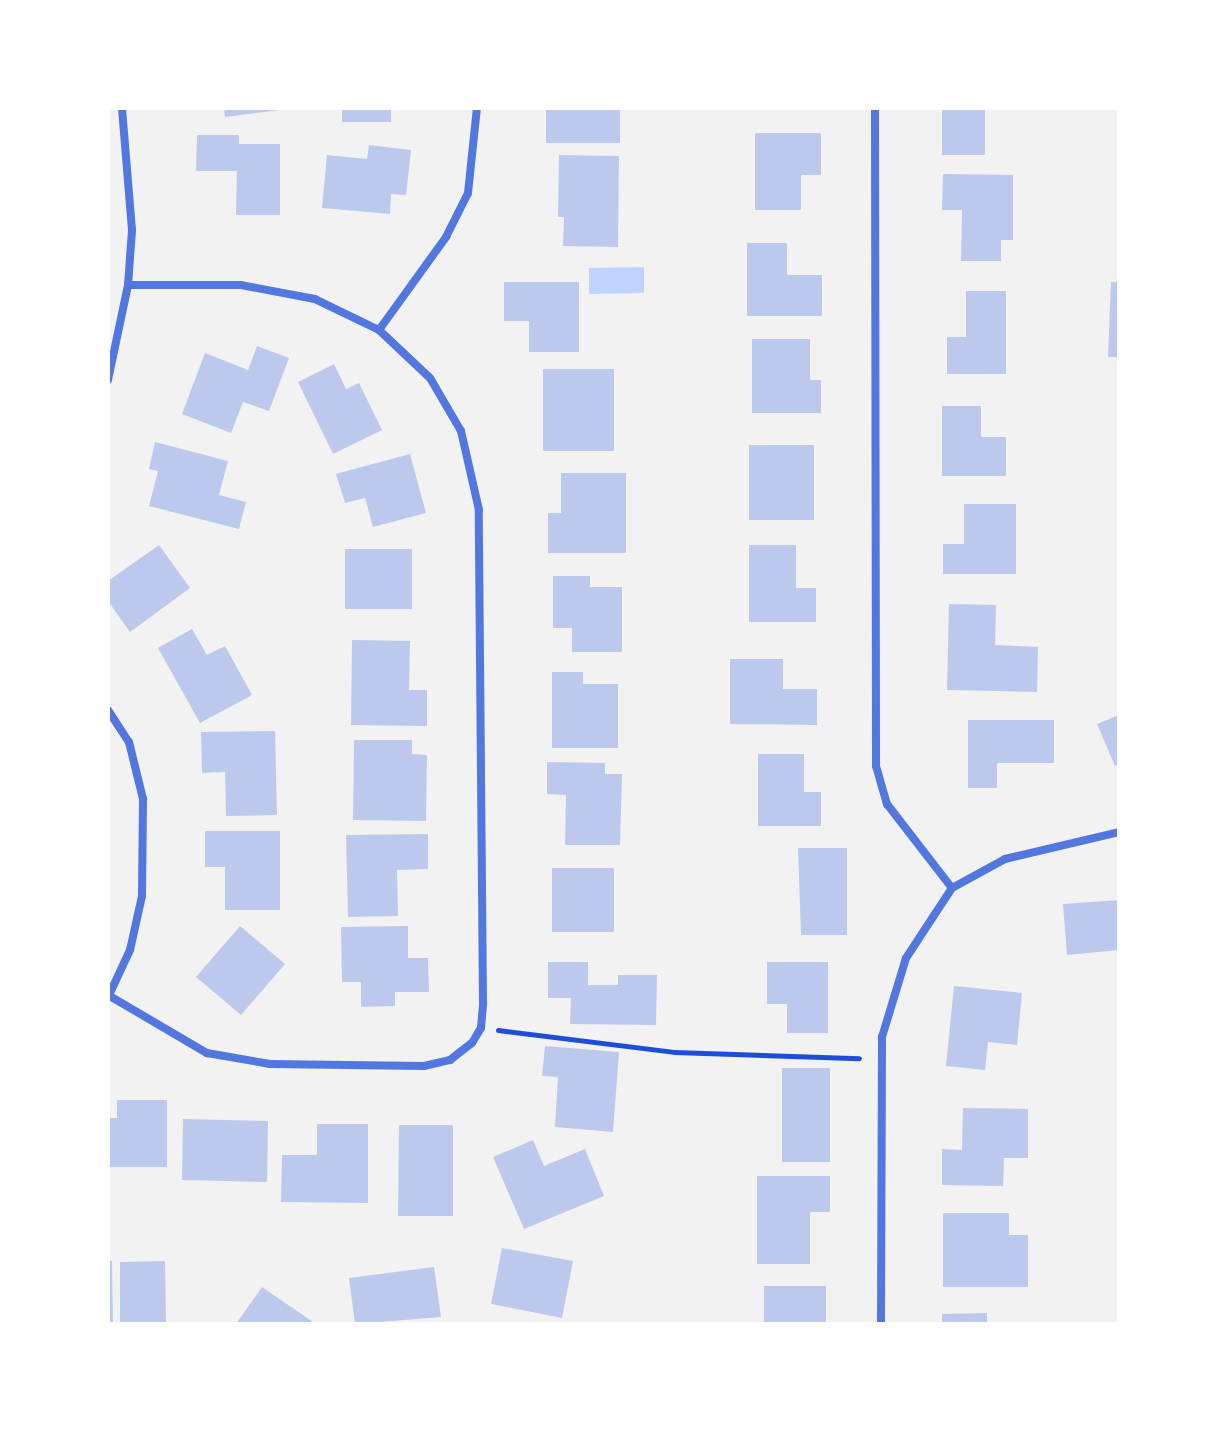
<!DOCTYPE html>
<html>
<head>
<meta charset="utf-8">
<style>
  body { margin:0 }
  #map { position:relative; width:1227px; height:1432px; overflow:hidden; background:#f2f2f2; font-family:Ubuntu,sans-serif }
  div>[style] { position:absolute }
  .water>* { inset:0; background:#bfd3fe }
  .building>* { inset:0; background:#bdc9ec }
  .path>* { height:5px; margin:-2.5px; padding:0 2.5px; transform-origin:2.5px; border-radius:2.5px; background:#1d4ed8 }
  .minor>* { height:8px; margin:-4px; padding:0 4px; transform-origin:4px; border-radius:4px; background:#5277de }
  span { translate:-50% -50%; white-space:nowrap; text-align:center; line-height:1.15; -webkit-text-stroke:8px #fff; paint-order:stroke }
  .frame { position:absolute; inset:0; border:110px solid #fff; pointer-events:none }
</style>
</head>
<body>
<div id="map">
  <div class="water">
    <div style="clip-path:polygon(644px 267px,644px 293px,589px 294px,589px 268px)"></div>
  </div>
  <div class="building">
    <div style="clip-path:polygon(224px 108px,278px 108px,279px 110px,225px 117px)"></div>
    <div style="clip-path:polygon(342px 108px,391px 108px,391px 122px,342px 122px)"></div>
    <div style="clip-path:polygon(546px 108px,620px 108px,620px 143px,546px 143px)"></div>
    <div style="clip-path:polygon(942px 108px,985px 108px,985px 155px,942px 155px)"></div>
    <div style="clip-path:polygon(755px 133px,821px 133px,821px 175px,801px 175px,801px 210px,755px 210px)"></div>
    <div style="clip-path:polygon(197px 135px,239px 135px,239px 144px,280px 144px,280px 215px,236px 215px,237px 171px,196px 171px)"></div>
    <div style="clip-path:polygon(369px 145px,411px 150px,406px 195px,391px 194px,390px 214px,322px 208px,327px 155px,367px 159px)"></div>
    <div style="clip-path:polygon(559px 155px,619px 156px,618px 247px,563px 246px,564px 217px,558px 217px)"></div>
    <div style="clip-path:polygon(943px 174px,1013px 175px,1013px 240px,1001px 240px,1001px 261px,961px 261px,962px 210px,942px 210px)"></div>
    <div style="clip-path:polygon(747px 243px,787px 243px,787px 275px,822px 275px,822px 316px,747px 316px)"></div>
    <div style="clip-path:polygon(504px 282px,579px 282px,579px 352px,529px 352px,529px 321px,504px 321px)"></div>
    <div style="clip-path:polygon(1111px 282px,1119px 282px,1119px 357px,1108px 357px)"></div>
    <div style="clip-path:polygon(966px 291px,1006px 291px,1006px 374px,947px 374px,947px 337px,966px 337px)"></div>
    <div style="clip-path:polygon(752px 339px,810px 339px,810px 380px,821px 380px,821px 413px,752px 413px)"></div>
    <div style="clip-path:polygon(257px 346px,289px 358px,269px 411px,243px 402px,231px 433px,182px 414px,205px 353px,248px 370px)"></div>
    <div style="clip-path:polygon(334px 364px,346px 389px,359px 383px,382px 430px,333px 454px,298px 382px)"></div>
    <div style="clip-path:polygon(543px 369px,614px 369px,614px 451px,543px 451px)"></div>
    <div style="clip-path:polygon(942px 406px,981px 406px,981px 437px,1006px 437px,1006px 476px,942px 476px)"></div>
    <div style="clip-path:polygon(155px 442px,228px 461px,219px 495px,246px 502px,239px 529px,149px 506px,158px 471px,149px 469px)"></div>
    <div style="clip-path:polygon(749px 445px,814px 445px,814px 520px,749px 520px)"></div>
    <div style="clip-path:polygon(410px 454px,426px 513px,373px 527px,365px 498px,345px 503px,336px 474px)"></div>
    <div style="clip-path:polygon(561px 473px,626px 473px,626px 553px,548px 553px,548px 513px,561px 513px)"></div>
    <div style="clip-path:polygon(964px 504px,1016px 504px,1016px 574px,943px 574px,943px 544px,964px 544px)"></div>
    <div style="clip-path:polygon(159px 545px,190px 588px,130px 632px,108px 601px,108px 581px)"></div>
    <div style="clip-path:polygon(749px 545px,796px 545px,796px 588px,816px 588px,816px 622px,749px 622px)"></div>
    <div style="clip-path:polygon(345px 549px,412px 549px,412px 609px,345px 609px)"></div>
    <div style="clip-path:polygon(553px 576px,590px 576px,590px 587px,622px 587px,622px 652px,572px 652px,572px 628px,553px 628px)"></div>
    <div style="clip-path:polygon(949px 604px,996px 605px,995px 645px,1038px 647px,1037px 692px,947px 690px)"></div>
    <div style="clip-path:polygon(192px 629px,207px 655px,225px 646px,252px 695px,200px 723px,158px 648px)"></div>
    <div style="clip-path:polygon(352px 640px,410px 641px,409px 690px,427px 690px,427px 726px,351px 725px)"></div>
    <div style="clip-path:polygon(730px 659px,783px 659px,783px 689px,817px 689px,817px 725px,730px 724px)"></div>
    <div style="clip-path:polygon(552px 672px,583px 672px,583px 684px,618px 684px,618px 748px,552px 748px)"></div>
    <div style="clip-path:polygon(1119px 715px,1119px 764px,1115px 766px,1097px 724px)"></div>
    <div style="clip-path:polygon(968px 720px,1054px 720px,1054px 763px,997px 763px,997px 788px,968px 788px)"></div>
    <div style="clip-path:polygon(275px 731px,277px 815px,226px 816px,225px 772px,202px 773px,201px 732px)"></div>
    <div style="clip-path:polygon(354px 740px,412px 740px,412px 754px,427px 755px,426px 821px,353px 820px)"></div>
    <div style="clip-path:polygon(758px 754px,804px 754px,804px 792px,821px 792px,821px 826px,758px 826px)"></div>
    <div style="clip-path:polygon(547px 762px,605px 763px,605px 774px,622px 774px,620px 845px,565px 845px,566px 795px,547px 794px)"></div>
    <div style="clip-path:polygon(205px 831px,280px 831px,280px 910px,225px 910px,225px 867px,205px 867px)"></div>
    <div style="clip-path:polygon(428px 834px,428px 869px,397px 870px,398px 916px,348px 917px,346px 835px)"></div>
    <div style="clip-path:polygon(798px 848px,847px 848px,847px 935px,801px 935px)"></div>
    <div style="clip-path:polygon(552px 868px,614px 868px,614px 932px,552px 932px)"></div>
    <div style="clip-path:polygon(1119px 900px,1119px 950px,1067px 955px,1063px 904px)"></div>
    <div style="clip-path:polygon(240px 926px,285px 964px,241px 1015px,196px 977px)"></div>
    <div style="clip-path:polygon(408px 926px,408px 958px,428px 958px,429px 992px,395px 992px,395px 1006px,361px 1007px,361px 982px,342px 982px,341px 927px)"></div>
    <div style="clip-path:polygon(548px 962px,588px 962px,588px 985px,618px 985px,618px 975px,657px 975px,656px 1025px,570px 1024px,571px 998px,548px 998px)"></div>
    <div style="clip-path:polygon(767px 962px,828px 962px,828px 1033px,787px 1033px,787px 1004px,767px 1004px)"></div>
    <div style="clip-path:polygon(954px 986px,1022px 993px,1017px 1045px,988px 1042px,985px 1070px,946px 1066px)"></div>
    <div style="clip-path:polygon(545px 1046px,619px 1052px,613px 1132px,555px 1127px,558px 1077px,542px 1076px)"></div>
    <div style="clip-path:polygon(782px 1068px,830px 1068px,830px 1162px,782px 1162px)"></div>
    <div style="clip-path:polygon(117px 1100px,167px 1100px,167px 1167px,108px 1167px,108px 1118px,117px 1118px)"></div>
    <div style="clip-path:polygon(963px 1108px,1028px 1109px,1028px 1158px,1004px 1158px,1003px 1186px,942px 1185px,942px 1149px,962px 1150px)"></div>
    <div style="clip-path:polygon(183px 1119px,268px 1121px,267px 1182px,182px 1180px)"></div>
    <div style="clip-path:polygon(317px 1124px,368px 1124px,368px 1203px,281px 1202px,282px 1155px,317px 1155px)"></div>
    <div style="clip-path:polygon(399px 1125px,453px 1125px,453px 1216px,398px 1216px)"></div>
    <div style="clip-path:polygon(533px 1140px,544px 1166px,585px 1149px,604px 1196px,524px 1229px,493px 1157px)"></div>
    <div style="clip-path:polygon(757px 1176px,830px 1176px,830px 1212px,810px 1212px,810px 1264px,757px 1264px)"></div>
    <div style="clip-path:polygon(943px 1213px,1009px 1213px,1009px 1235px,1028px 1235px,1028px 1287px,943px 1287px)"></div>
    <div style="clip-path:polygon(502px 1248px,573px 1261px,562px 1318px,491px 1304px)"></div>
    <div style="clip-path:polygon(108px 1261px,112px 1261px,113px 1324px,108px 1324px)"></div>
    <div style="clip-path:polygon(165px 1261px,166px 1324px,120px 1324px,120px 1262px)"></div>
    <div style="clip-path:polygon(434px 1267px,441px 1317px,355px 1324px,349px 1278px)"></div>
    <div style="clip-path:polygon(764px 1286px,826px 1286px,826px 1324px,764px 1324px)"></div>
    <div style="clip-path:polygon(262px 1287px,316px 1324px,236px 1324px)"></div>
    <div style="clip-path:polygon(987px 1313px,987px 1324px,942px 1324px,942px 1314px)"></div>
  </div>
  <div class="path">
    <div style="left:498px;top:1030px;width:177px;rotate:7.1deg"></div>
    <div style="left:674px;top:1052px;width:185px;rotate:1.9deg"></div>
  </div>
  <div class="minor">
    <div style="left:875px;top:108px;width:658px;rotate:89.91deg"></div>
    <div style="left:876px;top:766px;width:40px;rotate:74deg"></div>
    <div style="left:887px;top:804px;width:106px;rotate:52.3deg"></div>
    <div style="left:952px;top:888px;width:84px;rotate:123.3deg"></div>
    <div style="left:906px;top:958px;width:83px;rotate:106.9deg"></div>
    <div style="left:882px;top:1037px;width:287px;rotate:90.2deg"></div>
    <div style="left:379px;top:330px;width:115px;rotate:-54.2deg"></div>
    <div style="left:446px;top:237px;width:49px;rotate:-63.4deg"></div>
    <div style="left:468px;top:193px;width:85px;rotate:-84deg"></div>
    <div style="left:108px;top:380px;width:97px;rotate:-78.1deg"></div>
    <div style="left:128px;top:285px;width:55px;rotate:-85.8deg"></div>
    <div style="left:132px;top:230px;width:122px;rotate:-94.7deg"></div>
    <div style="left:108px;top:710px;width:38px;rotate:57deg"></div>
    <div style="left:129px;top:742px;width:59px;rotate:76.2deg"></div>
    <div style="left:143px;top:799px;width:97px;rotate:90.6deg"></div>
    <div style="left:142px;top:896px;width:55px;rotate:102.5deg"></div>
    <div style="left:130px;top:950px;width:47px;rotate:114.9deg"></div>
    <div style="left:952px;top:888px;width:60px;rotate:-28.7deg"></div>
    <div style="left:1005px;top:859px;width:117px;rotate:-13.3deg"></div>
    <div style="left:108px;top:995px;width:115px;rotate:30.4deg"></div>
    <div style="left:207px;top:1053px;width:64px;rotate:9.9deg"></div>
    <div style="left:270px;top:1064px;width:154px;rotate:0.7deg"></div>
    <div style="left:424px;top:1066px;width:27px;rotate:-13deg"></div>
    <div style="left:450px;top:1060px;width:28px;rotate:-38deg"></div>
    <div style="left:472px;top:1043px;width:17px;rotate:-59deg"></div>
    <div style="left:481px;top:1028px;width:25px;rotate:-85deg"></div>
    <div style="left:483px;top:1003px;width:493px;rotate:-90.5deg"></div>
    <div style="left:479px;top:510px;width:81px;rotate:-102.8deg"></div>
    <div style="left:461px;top:431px;width:61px;rotate:-120.3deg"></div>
    <div style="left:430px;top:378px;width:70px;rotate:-136.7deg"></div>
    <div style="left:379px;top:330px;width:71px;rotate:-154.2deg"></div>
    <div style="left:315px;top:299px;width:75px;rotate:-169.3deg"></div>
    <div style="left:241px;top:285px;width:113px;rotate:180deg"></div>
  </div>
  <div class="frame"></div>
</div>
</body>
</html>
